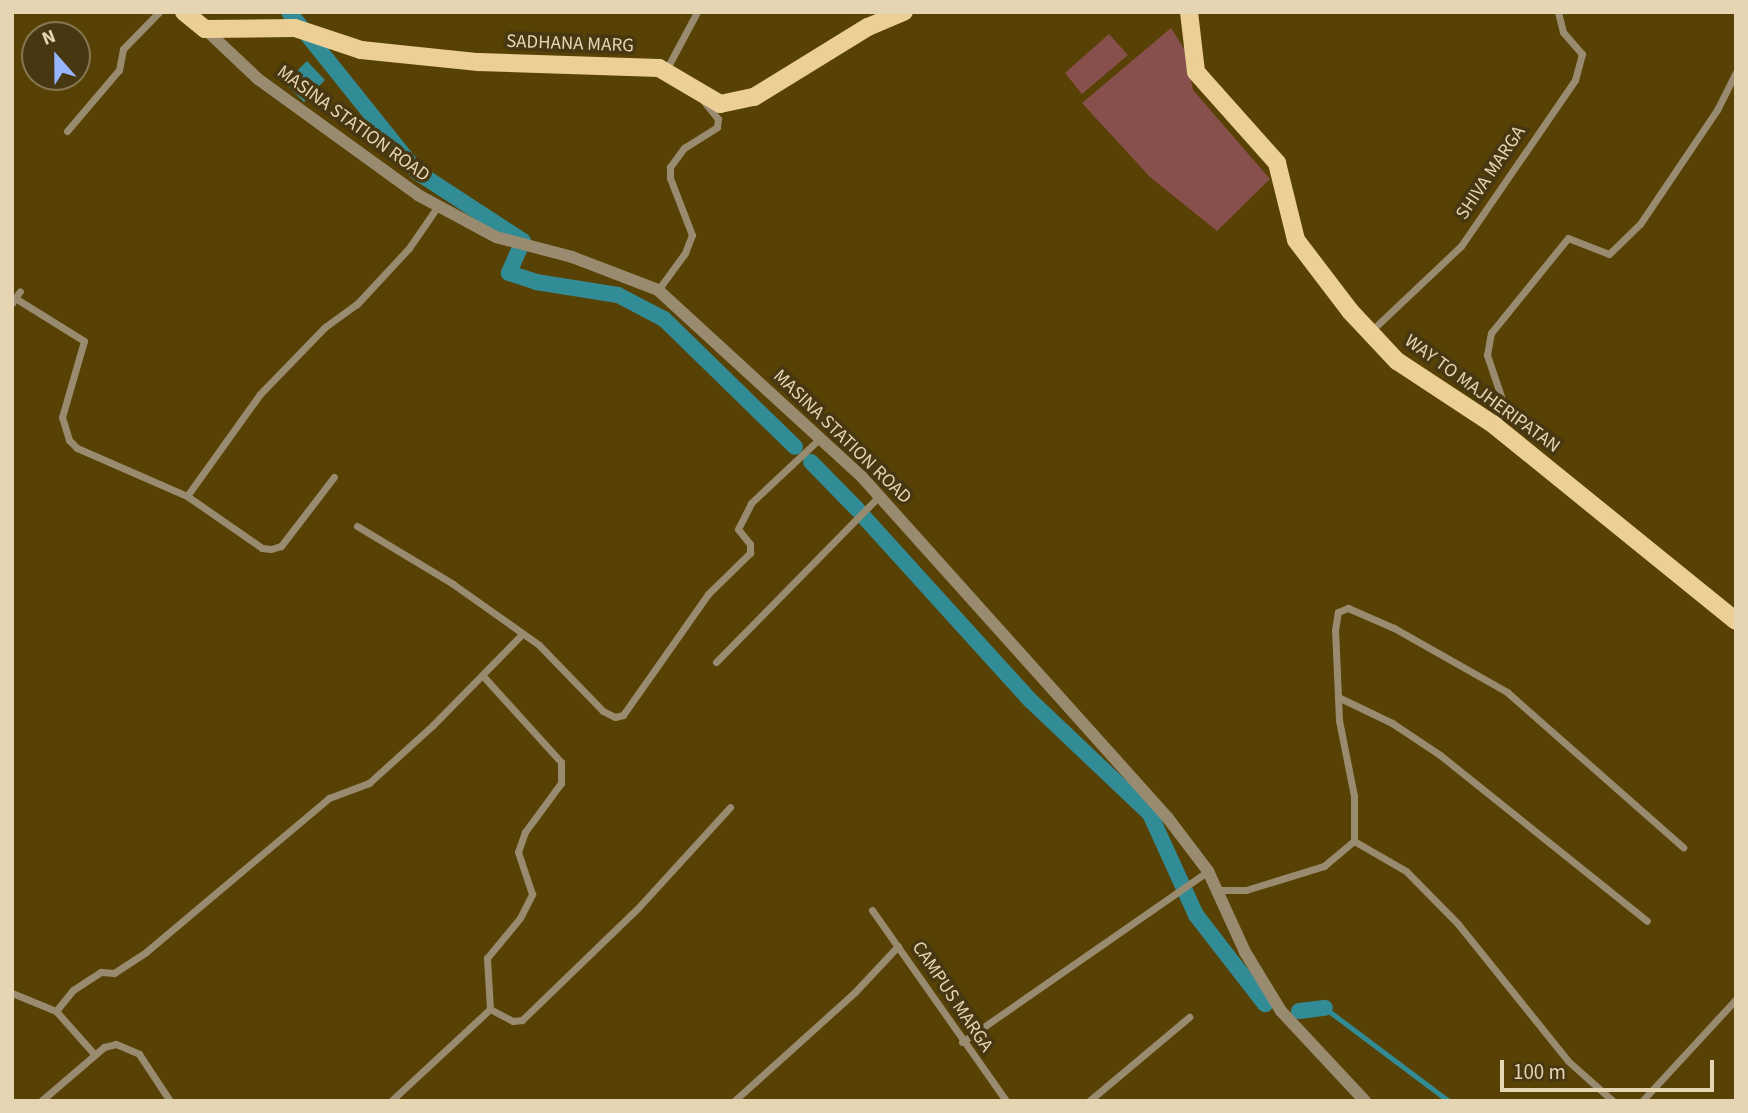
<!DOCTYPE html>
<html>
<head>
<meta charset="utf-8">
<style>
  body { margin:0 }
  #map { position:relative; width:1748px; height:1113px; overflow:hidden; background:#584104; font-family:"Source Sans 3",sans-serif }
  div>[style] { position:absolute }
  .green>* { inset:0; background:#88504c }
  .water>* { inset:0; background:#328c96 }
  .stream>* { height:4.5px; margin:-2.25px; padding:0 2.25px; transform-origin:2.25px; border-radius:2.25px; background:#328c96 }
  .canal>* { height:16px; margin:-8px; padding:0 8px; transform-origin:8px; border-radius:8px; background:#328c96 }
  .minor>* { height:7px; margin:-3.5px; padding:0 3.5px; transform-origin:3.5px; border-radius:3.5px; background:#998b6f }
  .tertiary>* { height:12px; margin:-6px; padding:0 6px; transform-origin:6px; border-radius:6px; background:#998b6f }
  .primary>* { height:18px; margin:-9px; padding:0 9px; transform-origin:9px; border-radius:9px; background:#eccf94 }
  span { translate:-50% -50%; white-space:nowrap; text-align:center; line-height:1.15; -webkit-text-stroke:7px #483812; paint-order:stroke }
  .street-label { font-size:19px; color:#e6d5b3 }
  .frame { position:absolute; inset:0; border:14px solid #e6d5b3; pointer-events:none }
  .north { position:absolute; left:21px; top:21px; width:70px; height:70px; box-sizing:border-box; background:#483812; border:2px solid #877752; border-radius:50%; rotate:339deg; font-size:19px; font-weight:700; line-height:28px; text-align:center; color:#e6d5b3 }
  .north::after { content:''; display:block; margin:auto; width:24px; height:32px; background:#95b6fd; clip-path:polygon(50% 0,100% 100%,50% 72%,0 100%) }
  .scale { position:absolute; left:1500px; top:1060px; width:214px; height:32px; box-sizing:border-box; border:4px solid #e6d5b3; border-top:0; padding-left:9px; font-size:21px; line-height:24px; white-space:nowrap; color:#e6d5b3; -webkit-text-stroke:5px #483812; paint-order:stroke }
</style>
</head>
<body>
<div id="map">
  <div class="green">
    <div style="clip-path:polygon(1171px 28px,1185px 50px,1193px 90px,1270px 179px,1217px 231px,1150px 177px,1082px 103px)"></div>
    <div style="clip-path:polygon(1109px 34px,1128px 55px,1082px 94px,1065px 73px)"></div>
  </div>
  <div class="water">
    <div style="clip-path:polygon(307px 61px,325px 80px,304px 102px,285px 83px)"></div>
  </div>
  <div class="stream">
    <div style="left:1325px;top:1008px;width:155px;rotate:36.9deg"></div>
  </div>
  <div class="canal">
    <div style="left:289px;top:12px;width:205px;rotate:51.3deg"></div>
    <div style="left:417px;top:172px;width:126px;rotate:33.1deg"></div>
    <div style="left:523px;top:241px;width:35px;rotate:114deg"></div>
    <div style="left:509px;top:273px;width:28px;rotate:18deg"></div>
    <div style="left:536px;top:282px;width:83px;rotate:9deg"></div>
    <div style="left:618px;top:295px;width:52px;rotate:27.6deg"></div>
    <div style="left:664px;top:319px;width:183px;rotate:44.3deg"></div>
    <div style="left:811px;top:462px;width:67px;rotate:45.6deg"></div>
    <div style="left:864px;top:517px;width:247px;rotate:47.8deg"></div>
    <div style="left:1030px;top:700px;width:166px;rotate:43.5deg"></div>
    <div style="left:1150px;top:814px;width:111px;rotate:65.5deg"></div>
    <div style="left:1196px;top:915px;width:113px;rotate:52.2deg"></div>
    <div style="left:1299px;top:1011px;width:26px;rotate:-7deg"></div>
  </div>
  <div class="minor">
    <div style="left:666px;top:70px;width:66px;rotate:-61.9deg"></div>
    <div style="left:67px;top:131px;width:80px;rotate:-49.6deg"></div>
    <div style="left:119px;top:70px;width:21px;rotate:-79deg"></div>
    <div style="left:123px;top:49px;width:52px;rotate:-45.8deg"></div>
    <div style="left:658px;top:290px;width:46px;rotate:-53.9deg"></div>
    <div style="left:685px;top:253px;width:19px;rotate:-69deg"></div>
    <div style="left:692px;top:235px;width:61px;rotate:-111.1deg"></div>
    <div style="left:670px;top:178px;width:11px;rotate:-90deg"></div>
    <div style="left:670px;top:167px;width:24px;rotate:-54deg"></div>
    <div style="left:684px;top:148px;width:39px;rotate:-32deg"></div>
    <div style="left:717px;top:127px;width:8px;rotate:-83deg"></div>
    <div style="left:718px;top:119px;width:22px;rotate:-129deg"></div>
    <div style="left:15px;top:298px;width:81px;rotate:31.9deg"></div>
    <div style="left:84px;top:341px;width:79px;rotate:106.1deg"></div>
    <div style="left:62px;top:417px;width:24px;rotate:73deg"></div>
    <div style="left:69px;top:440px;width:11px;rotate:45deg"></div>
    <div style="left:77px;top:448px;width:120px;rotate:23.6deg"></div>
    <div style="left:187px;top:496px;width:91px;rotate:34.7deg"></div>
    <div style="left:262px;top:548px;width:9px;rotate:6deg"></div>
    <div style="left:271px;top:549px;width:10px;rotate:-17deg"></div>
    <div style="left:281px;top:546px;width:87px;rotate:-52.5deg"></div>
    <div style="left:12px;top:303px;width:14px;rotate:-56deg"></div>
    <div style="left:1370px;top:332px;width:125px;rotate:-43.4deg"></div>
    <div style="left:1461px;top:246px;width:201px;rotate:-55.5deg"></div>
    <div style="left:1575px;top:80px;width:27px;rotate:-75deg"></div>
    <div style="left:1582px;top:54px;width:29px;rotate:-131deg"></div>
    <div style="left:1563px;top:32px;width:21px;rotate:-104deg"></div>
    <div style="left:1495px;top:425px;width:22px;rotate:-66deg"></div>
    <div style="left:1504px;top:405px;width:53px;rotate:-108.8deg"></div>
    <div style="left:1487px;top:355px;width:22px;rotate:-80deg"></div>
    <div style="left:1491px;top:333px;width:122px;rotate:-51deg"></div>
    <div style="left:1568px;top:238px;width:44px;rotate:21.3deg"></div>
    <div style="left:1609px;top:254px;width:43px;rotate:-44.1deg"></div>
    <div style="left:1640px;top:224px;width:138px;rotate:-56deg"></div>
    <div style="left:1717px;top:110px;width:42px;rotate:-63.4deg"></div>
    <div style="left:187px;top:496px;width:125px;rotate:-54.4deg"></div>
    <div style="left:260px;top:394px;width:93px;rotate:-45.9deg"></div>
    <div style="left:325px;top:327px;width:39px;rotate:-36deg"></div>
    <div style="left:357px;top:304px;width:76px;rotate:-47.1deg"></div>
    <div style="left:409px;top:248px;width:51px;rotate:-55.4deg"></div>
    <div style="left:357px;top:526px;width:112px;rotate:31.1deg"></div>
    <div style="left:453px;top:584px;width:105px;rotate:35.3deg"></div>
    <div style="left:539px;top:645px;width:92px;rotate:45.9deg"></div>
    <div style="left:603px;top:711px;width:13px;rotate:27deg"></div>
    <div style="left:615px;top:717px;width:8px;rotate:-14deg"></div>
    <div style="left:623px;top:715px;width:148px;rotate:-54.9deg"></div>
    <div style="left:708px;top:594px;width:59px;rotate:-44.3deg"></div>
    <div style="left:750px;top:553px;width:9px;rotate:-90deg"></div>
    <div style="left:750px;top:544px;width:19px;rotate:-129deg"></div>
    <div style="left:738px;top:529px;width:29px;rotate:-63deg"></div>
    <div style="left:751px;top:503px;width:92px;rotate:-43.2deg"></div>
    <div style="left:716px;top:662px;width:234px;rotate:-45.5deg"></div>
    <div style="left:1338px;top:697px;width:60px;rotate:25.7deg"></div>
    <div style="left:1392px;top:723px;width:58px;rotate:33.7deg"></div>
    <div style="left:1440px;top:755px;width:265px;rotate:38.7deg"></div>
    <div style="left:1354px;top:841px;width:60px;rotate:30deg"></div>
    <div style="left:1406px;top:871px;width:74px;rotate:45.5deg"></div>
    <div style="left:1458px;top:924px;width:176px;rotate:51.2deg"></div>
    <div style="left:1568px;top:1061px;width:60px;rotate:41.6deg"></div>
    <div style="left:1218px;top:890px;width:28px"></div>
    <div style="left:1246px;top:890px;width:82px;rotate:-17.1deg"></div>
    <div style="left:1324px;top:866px;width:39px;rotate:-40deg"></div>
    <div style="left:1354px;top:841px;width:45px;rotate:-90deg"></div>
    <div style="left:1354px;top:796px;width:77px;rotate:-101.2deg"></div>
    <div style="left:1339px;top:720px;width:90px;rotate:-92.5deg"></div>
    <div style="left:1335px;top:630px;width:18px;rotate:-81deg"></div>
    <div style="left:1338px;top:612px;width:11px;rotate:-22deg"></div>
    <div style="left:1348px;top:608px;width:50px;rotate:23.5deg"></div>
    <div style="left:1394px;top:628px;width:130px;rotate:29.5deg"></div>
    <div style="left:1507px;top:692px;width:235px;rotate:41.4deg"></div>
    <div style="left:872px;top:910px;width:233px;rotate:54.9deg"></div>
    <div style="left:12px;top:993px;width:48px;rotate:22.2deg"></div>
    <div style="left:56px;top:1011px;width:57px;rotate:48.5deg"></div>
    <div style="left:490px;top:1009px;width:26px;rotate:28deg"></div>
    <div style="left:513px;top:1021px;width:9px;rotate:-6deg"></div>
    <div style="left:522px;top:1020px;width:160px;rotate:-44deg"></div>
    <div style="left:637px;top:909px;width:138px;rotate:-47.6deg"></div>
    <div style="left:56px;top:1011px;width:27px;rotate:-51deg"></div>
    <div style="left:73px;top:990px;width:33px;rotate:-33deg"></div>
    <div style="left:101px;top:972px;width:13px;rotate:4deg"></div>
    <div style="left:114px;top:973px;width:38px;rotate:-33deg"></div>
    <div style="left:146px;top:952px;width:239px;rotate:-40.1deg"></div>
    <div style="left:329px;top:798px;width:43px;rotate:-20.6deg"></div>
    <div style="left:369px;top:783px;width:86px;rotate:-42.2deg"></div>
    <div style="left:433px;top:725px;width:127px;rotate:-45.6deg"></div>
    <div style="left:962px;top:1042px;width:300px;rotate:-34.8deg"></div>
    <div style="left:41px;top:1101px;width:83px;rotate:-40.6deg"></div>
    <div style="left:104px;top:1047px;width:12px;rotate:-14deg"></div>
    <div style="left:116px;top:1044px;width:25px;rotate:23deg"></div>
    <div style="left:139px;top:1054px;width:56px;rotate:56.6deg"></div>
    <div style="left:391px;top:1101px;width:135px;rotate:-42.9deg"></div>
    <div style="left:490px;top:1009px;width:51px;rotate:-93.4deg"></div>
    <div style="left:487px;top:958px;width:52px;rotate:-50.5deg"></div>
    <div style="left:520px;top:918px;width:27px;rotate:-63deg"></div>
    <div style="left:532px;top:894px;width:44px;rotate:-108.4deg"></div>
    <div style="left:518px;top:852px;width:21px;rotate:-71deg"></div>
    <div style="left:525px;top:832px;width:61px;rotate:-53.7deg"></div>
    <div style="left:561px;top:783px;width:21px;rotate:-90deg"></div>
    <div style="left:561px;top:762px;width:116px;rotate:-132.2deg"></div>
    <div style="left:734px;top:1101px;width:163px;rotate:-42deg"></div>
    <div style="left:855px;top:992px;width:63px;rotate:-46.9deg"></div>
    <div style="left:1089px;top:1101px;width:131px;rotate:-40deg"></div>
    <div style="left:1642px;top:1101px;width:139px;rotate:-47.3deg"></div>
  </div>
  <div class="tertiary">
    <div style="left:205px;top:29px;width:73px;rotate:43.3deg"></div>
    <div style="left:258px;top:79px;width:198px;rotate:35.9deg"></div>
    <div style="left:418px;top:195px;width:89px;rotate:28.3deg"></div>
    <div style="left:496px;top:237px;width:79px;rotate:14.7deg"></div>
    <div style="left:572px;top:257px;width:92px;rotate:21deg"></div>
    <div style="left:658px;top:290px;width:277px;rotate:42.5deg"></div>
    <div style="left:862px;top:477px;width:457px;rotate:48.1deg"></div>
    <div style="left:1167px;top:817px;width:68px;rotate:52.8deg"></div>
    <div style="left:1208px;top:871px;width:89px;rotate:65.4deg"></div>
    <div style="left:1245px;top:952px;width:69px;rotate:58.6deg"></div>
    <div style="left:1281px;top:1011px;width:123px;rotate:47deg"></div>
  </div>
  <div class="primary">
    <div style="left:184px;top:12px;width:27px;rotate:39deg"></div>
    <div style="left:205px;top:29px;width:90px;rotate:-0.6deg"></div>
    <div style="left:295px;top:28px;width:70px;rotate:18.4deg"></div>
    <div style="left:361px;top:50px;width:118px;rotate:5.9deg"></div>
    <div style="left:478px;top:62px;width:181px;rotate:1.9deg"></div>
    <div style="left:659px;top:68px;width:71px;rotate:30.5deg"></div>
    <div style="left:720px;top:104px;width:35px;rotate:-12deg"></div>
    <div style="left:754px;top:97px;width:134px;rotate:-31.6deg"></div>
    <div style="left:868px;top:27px;width:39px;rotate:-23deg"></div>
    <div style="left:1189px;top:12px;width:60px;rotate:83.3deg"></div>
    <div style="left:1196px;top:72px;width:122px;rotate:48.3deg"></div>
    <div style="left:1277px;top:163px;width:79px;rotate:76.1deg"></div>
    <div style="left:1296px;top:240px;width:89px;rotate:52.7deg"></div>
    <div style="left:1350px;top:311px;width:69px;rotate:46.8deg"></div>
    <div style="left:1397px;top:361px;width:116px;rotate:33.4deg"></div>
    <div style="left:1494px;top:425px;width:311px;rotate:39deg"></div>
  </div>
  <div class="street-label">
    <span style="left:570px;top:44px;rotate:2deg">SADHANA MARG</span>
    <span style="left:353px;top:124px;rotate:36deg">MASINA STATION ROAD</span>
    <span style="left:1491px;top:173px;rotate:-56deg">SHIVA MARGA</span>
    <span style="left:1482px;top:394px;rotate:36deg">WAY TO MAJHERIPATAN</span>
    <span style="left:842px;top:437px;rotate:44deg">MASINA STATION ROAD</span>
    <span style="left:952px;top:997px;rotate:56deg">CAMPUS MARGA</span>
  </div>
  <div class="frame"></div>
  <div class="north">N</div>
  <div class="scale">100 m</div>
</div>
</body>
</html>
